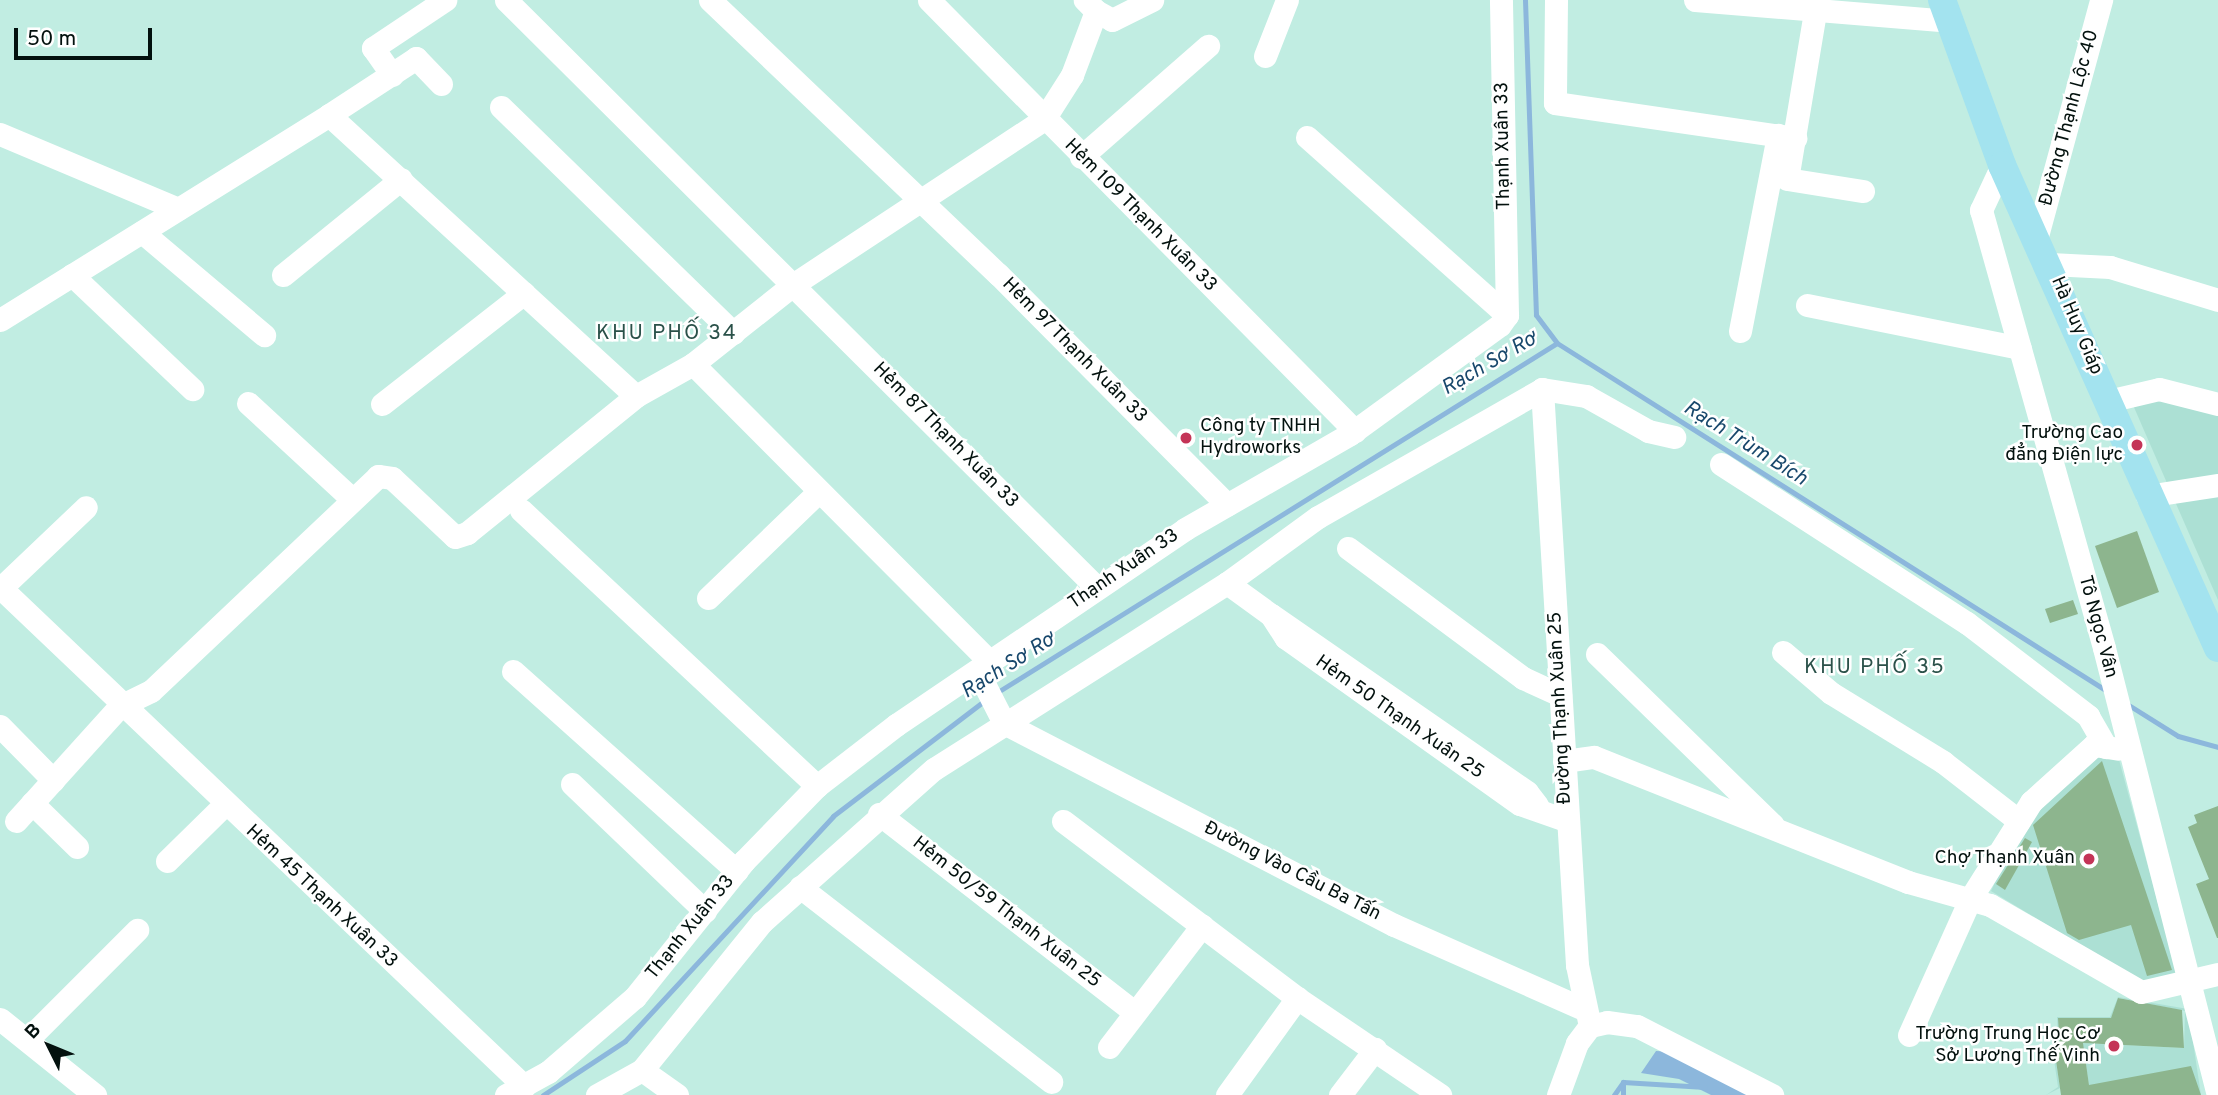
<!DOCTYPE html>
<html>
<head>
<meta charset="utf-8">
<style>
  body { margin:0 }
  #map { position:relative; width:2218px; height:1095px; overflow:hidden; background:#c1ede2; font-family:Overpass,sans-serif }
  div>[style] { position:absolute }
  .built>* { inset:0; background:#ace0d4 }
  .water>* { inset:0; background:#8cb7dc }
  .stream>* { height:5px; margin:-2.5px; padding:0 2.5px; transform-origin:2.5px; border-radius:2.5px; background:#8cb7dc }
  .building>* { inset:0; background:#8db58e }
  .minor>* { height:23px; margin:-11.5px; padding:0 11.5px; transform-origin:11.5px; border-radius:11.5px; background:#fff }
  .major>* { height:28px; margin:-14px; padding:0 14px; transform-origin:14px; border-radius:14px; background:#a3e3ef }
  .dots>* { width:19px; height:19px; translate:-50% -50%; box-sizing:border-box; border:4px solid #fff; border-radius:50% }
  span { translate:-50% -50%; white-space:nowrap; text-align:center; line-height:1.15; -webkit-text-stroke:5px #fff; paint-order:stroke }
  .street-label { font-size:19px; color:#03110e }
  .poi-label { font-size:19px; color:#03110e }
  .left { translate:0 -50%; text-align:left }
  .right { translate:-100% -50%; text-align:right }
  .neighbourhood-label { font-size:21px; color:#2a5149; letter-spacing:2px }
  .water-label { font-size:21px; color:#18486c; font-style:italic }
  .north { position:absolute; left:14px; top:1011px; width:70px; height:70px; -webkit-text-stroke:5px #fff; paint-order:stroke; rotate:313deg; font-size:19px; font-weight:700; line-height:28px; text-align:center; color:#03110e }
  .north::after { content:''; display:block; margin:auto; width:24px; height:32px; background:#03110e; clip-path:polygon(50% 0,100% 100%,50% 72%,0 100%) }
  .scale { position:absolute; left:14px; top:28px; width:138px; height:32px; box-sizing:border-box; border:4px solid #03110e; border-top:0; padding-left:9px; font-size:21px; line-height:24px; white-space:nowrap; color:#03110e; -webkit-text-stroke:5px #fff; paint-order:stroke }
</style>
</head>
<body>
<div id="map">
  <div class="built">
    <div style="clip-path:polygon(2156px 391px,2218px 409px,2218px 600px,2133px 405px)"></div>
    <div style="clip-path:polygon(2085px 748px,2118px 756px,2179px 981px,2141px 982px,1991px 891px,2027px 817px)"></div>
    <div style="clip-path:polygon(evenodd,2118px 997px,2188px 1009px,2201px 1095px,2089px 1085px,2083px 1046px,2054px 1047px,2060px 1088px,2046px 1095px,2058px 1087px,2052px 1046px,2058px 1042px,2057px 1017px,2110px 1017px,2118px 997px,2119px 998px,2185px 1011px,2184px 1048px,2060px 1042px,2059px 1018px,2111px 1018px,2119px 998px)"></div>
  </div>
  <div class="water">
    <div style="clip-path:polygon(1656px 1051px,1674px 1052px,1756px 1095px,1711px 1095px,1679px 1079px,1641px 1073px)"></div>
  </div>
  <div class="stream">
    <div style="left:1525px;top:0;width:315px;rotate:88deg"></div>
    <div style="left:1536px;top:315px;width:35px;rotate:53deg"></div>
    <div style="left:1557px;top:343px;width:651px;rotate:32.32deg"></div>
    <div style="left:996px;top:693px;width:661px;rotate:-31.96deg"></div>
    <div style="left:2127px;top:704px;width:60px;rotate:32.1deg"></div>
    <div style="left:2178px;top:736px;width:41px;rotate:15.4deg"></div>
    <div style="left:1623px;top:1082px;width:82px;rotate:3.5deg"></div>
    <div style="left:543px;top:1095px;width:98px;rotate:-33.4deg"></div>
    <div style="left:625px;top:1041px;width:306px;rotate:-47.2deg"></div>
    <div style="left:833px;top:816px;width:191px;rotate:-37.3deg"></div>
    <div style="left:1614px;top:1095px;width:16px;rotate:-55deg"></div>
    <div style="left:1623px;top:1095px;width:13px;rotate:-90deg"></div>
  </div>
  <div class="building">
    <div style="clip-path:polygon(2137px 531px,2159px 592px,2117px 608px,2095px 546px)"></div>
    <div style="clip-path:polygon(2073px 600px,2078px 614px,2050px 623px,2045px 609px)"></div>
    <div style="clip-path:polygon(2102px 761px,2154px 916px,2172px 970px,2147px 976px,2131px 925px,2079px 940px,2067px 933px,2033px 825px)"></div>
    <div style="clip-path:polygon(2218px 806px,2218px 938px,2217px 938px,2196px 884px,2209px 879px,2188px 827px,2197px 823px,2194px 815px)"></div>
    <div style="clip-path:polygon(2025px 838px,2032px 842px,2005px 890px,1996px 884px)"></div>
    <div style="clip-path:polygon(2118px 998px,2182px 1010px,2184px 1048px,2083px 1043px,2089px 1085px,2191px 1066px,2201px 1095px,2061px 1095px,2054px 1047px,2060px 1047px,2058px 1018px,2111px 1018px)"></div>
  </div>
  <div class="minor">
    <div style="left:506px;top:0;width:832px;rotate:44.85deg"></div>
    <div style="left:710px;top:0;width:398px;rotate:43.6deg"></div>
    <div style="left:998px;top:274px;width:325px;rotate:45.2deg"></div>
    <div style="left:929px;top:0;width:606px;rotate:45.33deg"></div>
    <div style="left:1556px;top:0;width:103px;rotate:90.6deg"></div>
    <div style="left:1555px;top:103px;width:243px;rotate:8.3deg"></div>
    <div style="left:1695px;top:0;width:255px;rotate:4.7deg"></div>
    <div style="left:1096px;top:11px;width:18px;rotate:29deg"></div>
    <div style="left:1112px;top:20px;width:45px;rotate:-26.6deg"></div>
    <div style="left:1815px;top:12px;width:169px;rotate:99.5deg"></div>
    <div style="left:1787px;top:179px;width:77px;rotate:9deg"></div>
    <div style="left:1265px;top:56px;width:60px;rotate:-68.6deg"></div>
    <div style="left:392px;top:75px;width:33px;rotate:-125deg"></div>
    <div style="left:373px;top:48px;width:87px;rotate:-33.7deg"></div>
    <div style="left:501px;top:107px;width:324px;rotate:44.2deg"></div>
    <div style="left:329px;top:115px;width:104px;rotate:-33.2deg"></div>
    <div style="left:416px;top:58px;width:36px;rotate:46deg"></div>
    <div style="left:0;top:134px;width:193px;rotate:22.8deg"></div>
    <div style="left:1307px;top:137px;width:268px;rotate:41.7deg"></div>
    <div style="left:1081px;top:157px;width:169px;rotate:-41.2deg"></div>
    <div style="left:2002px;top:165px;width:50px;rotate:115deg"></div>
    <div style="left:1981px;top:210px;width:455px;rotate:74.3deg"></div>
    <div style="left:2104px;top:648px;width:461px;rotate:75.7deg"></div>
    <div style="left:142px;top:232px;width:160px;rotate:40.2deg"></div>
    <div style="left:2037px;top:236px;width:245px;rotate:-74.8deg"></div>
    <div style="left:2050px;top:264px;width:60px;rotate:2.9deg"></div>
    <div style="left:2110px;top:267px;width:113px;rotate:17deg"></div>
    <div style="left:72px;top:275px;width:166px;rotate:43.5deg"></div>
    <div style="left:283px;top:275px;width:152px;rotate:-39.1deg"></div>
    <div style="left:1807px;top:305px;width:217px;rotate:11.4deg"></div>
    <div style="left:0;top:320px;width:388px;rotate:-31.9deg"></div>
    <div style="left:329px;top:115px;width:416px;rotate:42.5deg"></div>
    <div style="left:1740px;top:331px;width:200px;rotate:-79deg"></div>
    <div style="left:693px;top:364px;width:129px;rotate:-38.4deg"></div>
    <div style="left:794px;top:284px;width:300px;rotate:-33.4deg"></div>
    <div style="left:1044px;top:119px;width:52px;rotate:-57.5deg"></div>
    <div style="left:1072px;top:75px;width:68px;rotate:-69.4deg"></div>
    <div style="left:1096px;top:11px;width:16px;rotate:-135deg"></div>
    <div style="left:1542px;top:389px;width:577px;rotate:86.52deg"></div>
    <div style="left:1577px;top:965px;width:62px;rotate:78deg"></div>
    <div style="left:2108px;top:401px;width:52px;rotate:-13.2deg"></div>
    <div style="left:2159px;top:389px;width:61px;rotate:14.3deg"></div>
    <div style="left:248px;top:403px;width:140px;rotate:42.7deg"></div>
    <div style="left:382px;top:404px;width:180px;rotate:-38deg"></div>
    <div style="left:1721px;top:464px;width:293px;rotate:32.9deg"></div>
    <div style="left:1967px;top:623px;width:153px;rotate:37.5deg"></div>
    <div style="left:2088px;top:716px;width:36px;rotate:60deg"></div>
    <div style="left:2147px;top:496px;width:72px;rotate:-8.8deg"></div>
    <div style="left:521px;top:510px;width:405px;rotate:43deg"></div>
    <div style="left:1348px;top:548px;width:218px;rotate:36.6deg"></div>
    <div style="left:1523px;top:678px;width:41px;rotate:24.7deg"></div>
    <div style="left:1227px;top:583px;width:54px;rotate:36deg"></div>
    <div style="left:0;top:587px;width:724px;rotate:43.6deg"></div>
    <div style="left:1px;top:588px;width:117px;rotate:-43.6deg"></div>
    <div style="left:708px;top:598px;width:154px;rotate:-43.9deg"></div>
    <div style="left:1783px;top:652px;width:63px;rotate:40.5deg"></div>
    <div style="left:1831px;top:693px;width:132px;rotate:31.6deg"></div>
    <div style="left:1943px;top:762px;width:96px;rotate:37.8deg"></div>
    <div style="left:1597px;top:654px;width:245px;rotate:44.2deg"></div>
    <div style="left:513px;top:671px;width:300px;rotate:41.8deg"></div>
    <div style="left:978px;top:672px;width:57px;rotate:63deg"></div>
    <div style="left:1004px;top:723px;width:439px;rotate:27.4deg"></div>
    <div style="left:1394px;top:925px;width:210px;rotate:23.9deg"></div>
    <div style="left:0;top:726px;width:76px;rotate:45.5deg"></div>
    <div style="left:1564px;top:761px;width:30px;rotate:-8deg"></div>
    <div style="left:1594px;top:757px;width:338px;rotate:21.7deg"></div>
    <div style="left:1908px;top:882px;width:85px;rotate:15.7deg"></div>
    <div style="left:1990px;top:905px;width:174px;rotate:29.9deg"></div>
    <div style="left:2141px;top:992px;width:79px;rotate:-13.2deg"></div>
    <div style="left:572px;top:784px;width:184px;rotate:43.7deg"></div>
    <div style="left:32px;top:803px;width:63px;rotate:44.4deg"></div>
    <div style="left:1537px;top:805px;width:16px;rotate:-128deg"></div>
    <div style="left:1527px;top:792px;width:311px;rotate:-145.3deg"></div>
    <div style="left:1271px;top:615px;width:27px;rotate:57deg"></div>
    <div style="left:1286px;top:638px;width:287px;rotate:35.4deg"></div>
    <div style="left:1520px;top:804px;width:51px;rotate:19.5deg"></div>
    <div style="left:879px;top:814px;width:323px;rotate:37.8deg"></div>
    <div style="left:16px;top:821px;width:155px;rotate:-47.9deg"></div>
    <div style="left:120px;top:706px;width:34px;rotate:-26deg"></div>
    <div style="left:151px;top:691px;width:313px;rotate:-43.4deg"></div>
    <div style="left:378px;top:476px;width:14px;rotate:8deg"></div>
    <div style="left:392px;top:478px;width:86px;rotate:43.1deg"></div>
    <div style="left:455px;top:537px;width:13px;rotate:-18deg"></div>
    <div style="left:467px;top:533px;width:218px;rotate:-39deg"></div>
    <div style="left:636px;top:396px;width:65px;rotate:-29.3deg"></div>
    <div style="left:693px;top:364px;width:422px;rotate:45.1deg"></div>
    <div style="left:1063px;top:821px;width:293px;rotate:37.1deg"></div>
    <div style="left:1297px;top:998px;width:173px;rotate:34.1deg"></div>
    <div style="left:167px;top:861px;width:80px;rotate:-44.5deg"></div>
    <div style="left:800px;top:887px;width:318px;rotate:37.8deg"></div>
    <div style="left:0;top:1019px;width:122px;rotate:38.7deg"></div>
    <div style="left:1909px;top:1035px;width:149px;rotate:-65.8deg"></div>
    <div style="left:1970px;top:899px;width:115px;rotate:-57.8deg"></div>
    <div style="left:2031px;top:802px;width:85px;rotate:-42.1deg"></div>
    <div style="left:2094px;top:745px;width:24px;rotate:9deg"></div>
    <div style="left:27px;top:1040px;width:156px;rotate:-45deg"></div>
    <div style="left:1109px;top:1047px;width:153px;rotate:-52.5deg"></div>
    <div style="left:642px;top:1070px;width:43px;rotate:35.5deg"></div>
    <div style="left:506px;top:1095px;width:48px;rotate:-28.7deg"></div>
    <div style="left:548px;top:1072px;width:115px;rotate:-40.8deg"></div>
    <div style="left:635px;top:997px;width:174px;rotate:-51.3deg"></div>
    <div style="left:744px;top:861px;width:105px;rotate:-45.8deg"></div>
    <div style="left:817px;top:786px;width:100px;rotate:-37.7deg"></div>
    <div style="left:896px;top:725px;width:349px;rotate:-34.1deg"></div>
    <div style="left:1185px;top:529px;width:190px;rotate:-29.9deg"></div>
    <div style="left:1350px;top:434px;width:185px;rotate:-36deg"></div>
    <div style="left:1500px;top:325px;width:12px;rotate:-55deg"></div>
    <div style="left:1507px;top:315px;width:315px;rotate:-91.1deg"></div>
    <div style="left:597px;top:1095px;width:51px;rotate:-29.1deg"></div>
    <div style="left:642px;top:1070px;width:191px;rotate:-51deg"></div>
    <div style="left:762px;top:922px;width:230px;rotate:-41.7deg"></div>
    <div style="left:934px;top:769px;width:347px;rotate:-32.4deg"></div>
    <div style="left:1227px;top:583px;width:112px;rotate:-36deg"></div>
    <div style="left:1318px;top:517px;width:258px;rotate:-29.7deg"></div>
    <div style="left:1542px;top:389px;width:45px;rotate:9deg"></div>
    <div style="left:1586px;top:396px;width:71px;rotate:29.4deg"></div>
    <div style="left:1648px;top:431px;width:27px;rotate:13deg"></div>
    <div style="left:1227px;top:1095px;width:120px;rotate:-54.2deg"></div>
    <div style="left:1340px;top:1095px;width:58px;rotate:-52.7deg"></div>
    <div style="left:1558px;top:1095px;width:55px;rotate:-69.9deg"></div>
    <div style="left:1577px;top:1043px;width:21px;rotate:-53deg"></div>
    <div style="left:1590px;top:1026px;width:17px;rotate:-13deg"></div>
    <div style="left:1607px;top:1022px;width:30px;rotate:8deg"></div>
    <div style="left:1637px;top:1026px;width:152px;rotate:27.1deg"></div>
  </div>
  <div class="major">
    <div style="left:1942px;top:0;width:176px;rotate:70deg"></div>
    <div style="left:2002px;top:165px;width:529px;rotate:65.91deg"></div>
  </div>
  <div class="dots">
    <div style="left:1186px;top:438px;background:#c43457"></div>
    <div style="left:2137px;top:445px;background:#c43457"></div>
    <div style="left:2089px;top:859px;background:#c43457"></div>
    <div style="left:2114px;top:1046px;background:#c43457"></div>
  </div>
  <div class="street-label">
    <span style="left:2070px;top:118px;rotate:-75deg">Đường Thạnh Lộc 40</span>
    <span style="left:1504px;top:146px;rotate:-91deg">Thạnh Xuân 33</span>
    <span style="left:1140px;top:216px;rotate:45deg">Hẻm 109 Thạnh Xuân 33</span>
    <span style="left:2076px;top:326px;rotate:67deg">Hà Huy Giáp</span>
    <span style="left:1074px;top:351px;rotate:45deg">Hẻm 97 Thạnh Xuân 33</span>
    <span style="left:945px;top:436px;rotate:45deg">Hẻm 87 Thạnh Xuân 33</span>
    <span style="left:1124px;top:570px;rotate:-34deg">Thạnh Xuân 33</span>
    <span style="left:2097px;top:627px;rotate:75deg">Tô Ngọc Vân</span>
    <span style="left:1561px;top:708px;rotate:-93deg">Đường Thạnh Xuân 25</span>
    <span style="left:1399px;top:718px;rotate:35deg">Hẻm 50 Thạnh Xuân 25</span>
    <span style="left:1292px;top:872px;rotate:27deg">Đường Vào Cầu Ba Tấn</span>
    <span style="left:321px;top:897px;rotate:43deg">Hẻm 45 Thạnh Xuân 33</span>
    <span style="left:1006px;top:913px;rotate:38deg">Hẻm 50/59 Thạnh Xuân 25</span>
    <span style="left:691px;top:928px;rotate:-51deg">Thạnh Xuân 33</span>
  </div>
  <div class="poi-label">
    <span class="left" style="left:1200px;top:438px">Công ty TNHH<br>Hydroworks</span>
    <span class="right" style="left:2123px;top:445px">Trường Cao<br>đẳng Điện lực</span>
    <span class="right" style="left:2075px;top:859px">Chợ Thạnh Xuân</span>
    <span class="right" style="left:2100px;top:1046px">Trường Trung Học Cơ<br>Sở Lương Thế Vinh</span>
  </div>
  <div class="neighbourhood-label">
    <span style="left:667px;top:334px">KHU PHỐ 34</span>
    <span style="left:1875px;top:668px">KHU PHỐ 35</span>
  </div>
  <div class="water-label">
    <span style="left:1490px;top:364px;rotate:-30deg">Rạch Sơ Rơ</span>
    <span style="left:1745px;top:444px;rotate:32deg">Rạch Trùm Bích</span>
    <span style="left:1009px;top:666px;rotate:-32deg">Rạch Sơ Rơ</span>
  </div>
  <div class="north">B</div>
  <div class="scale">50 m</div>
</div>
</body>
</html>
